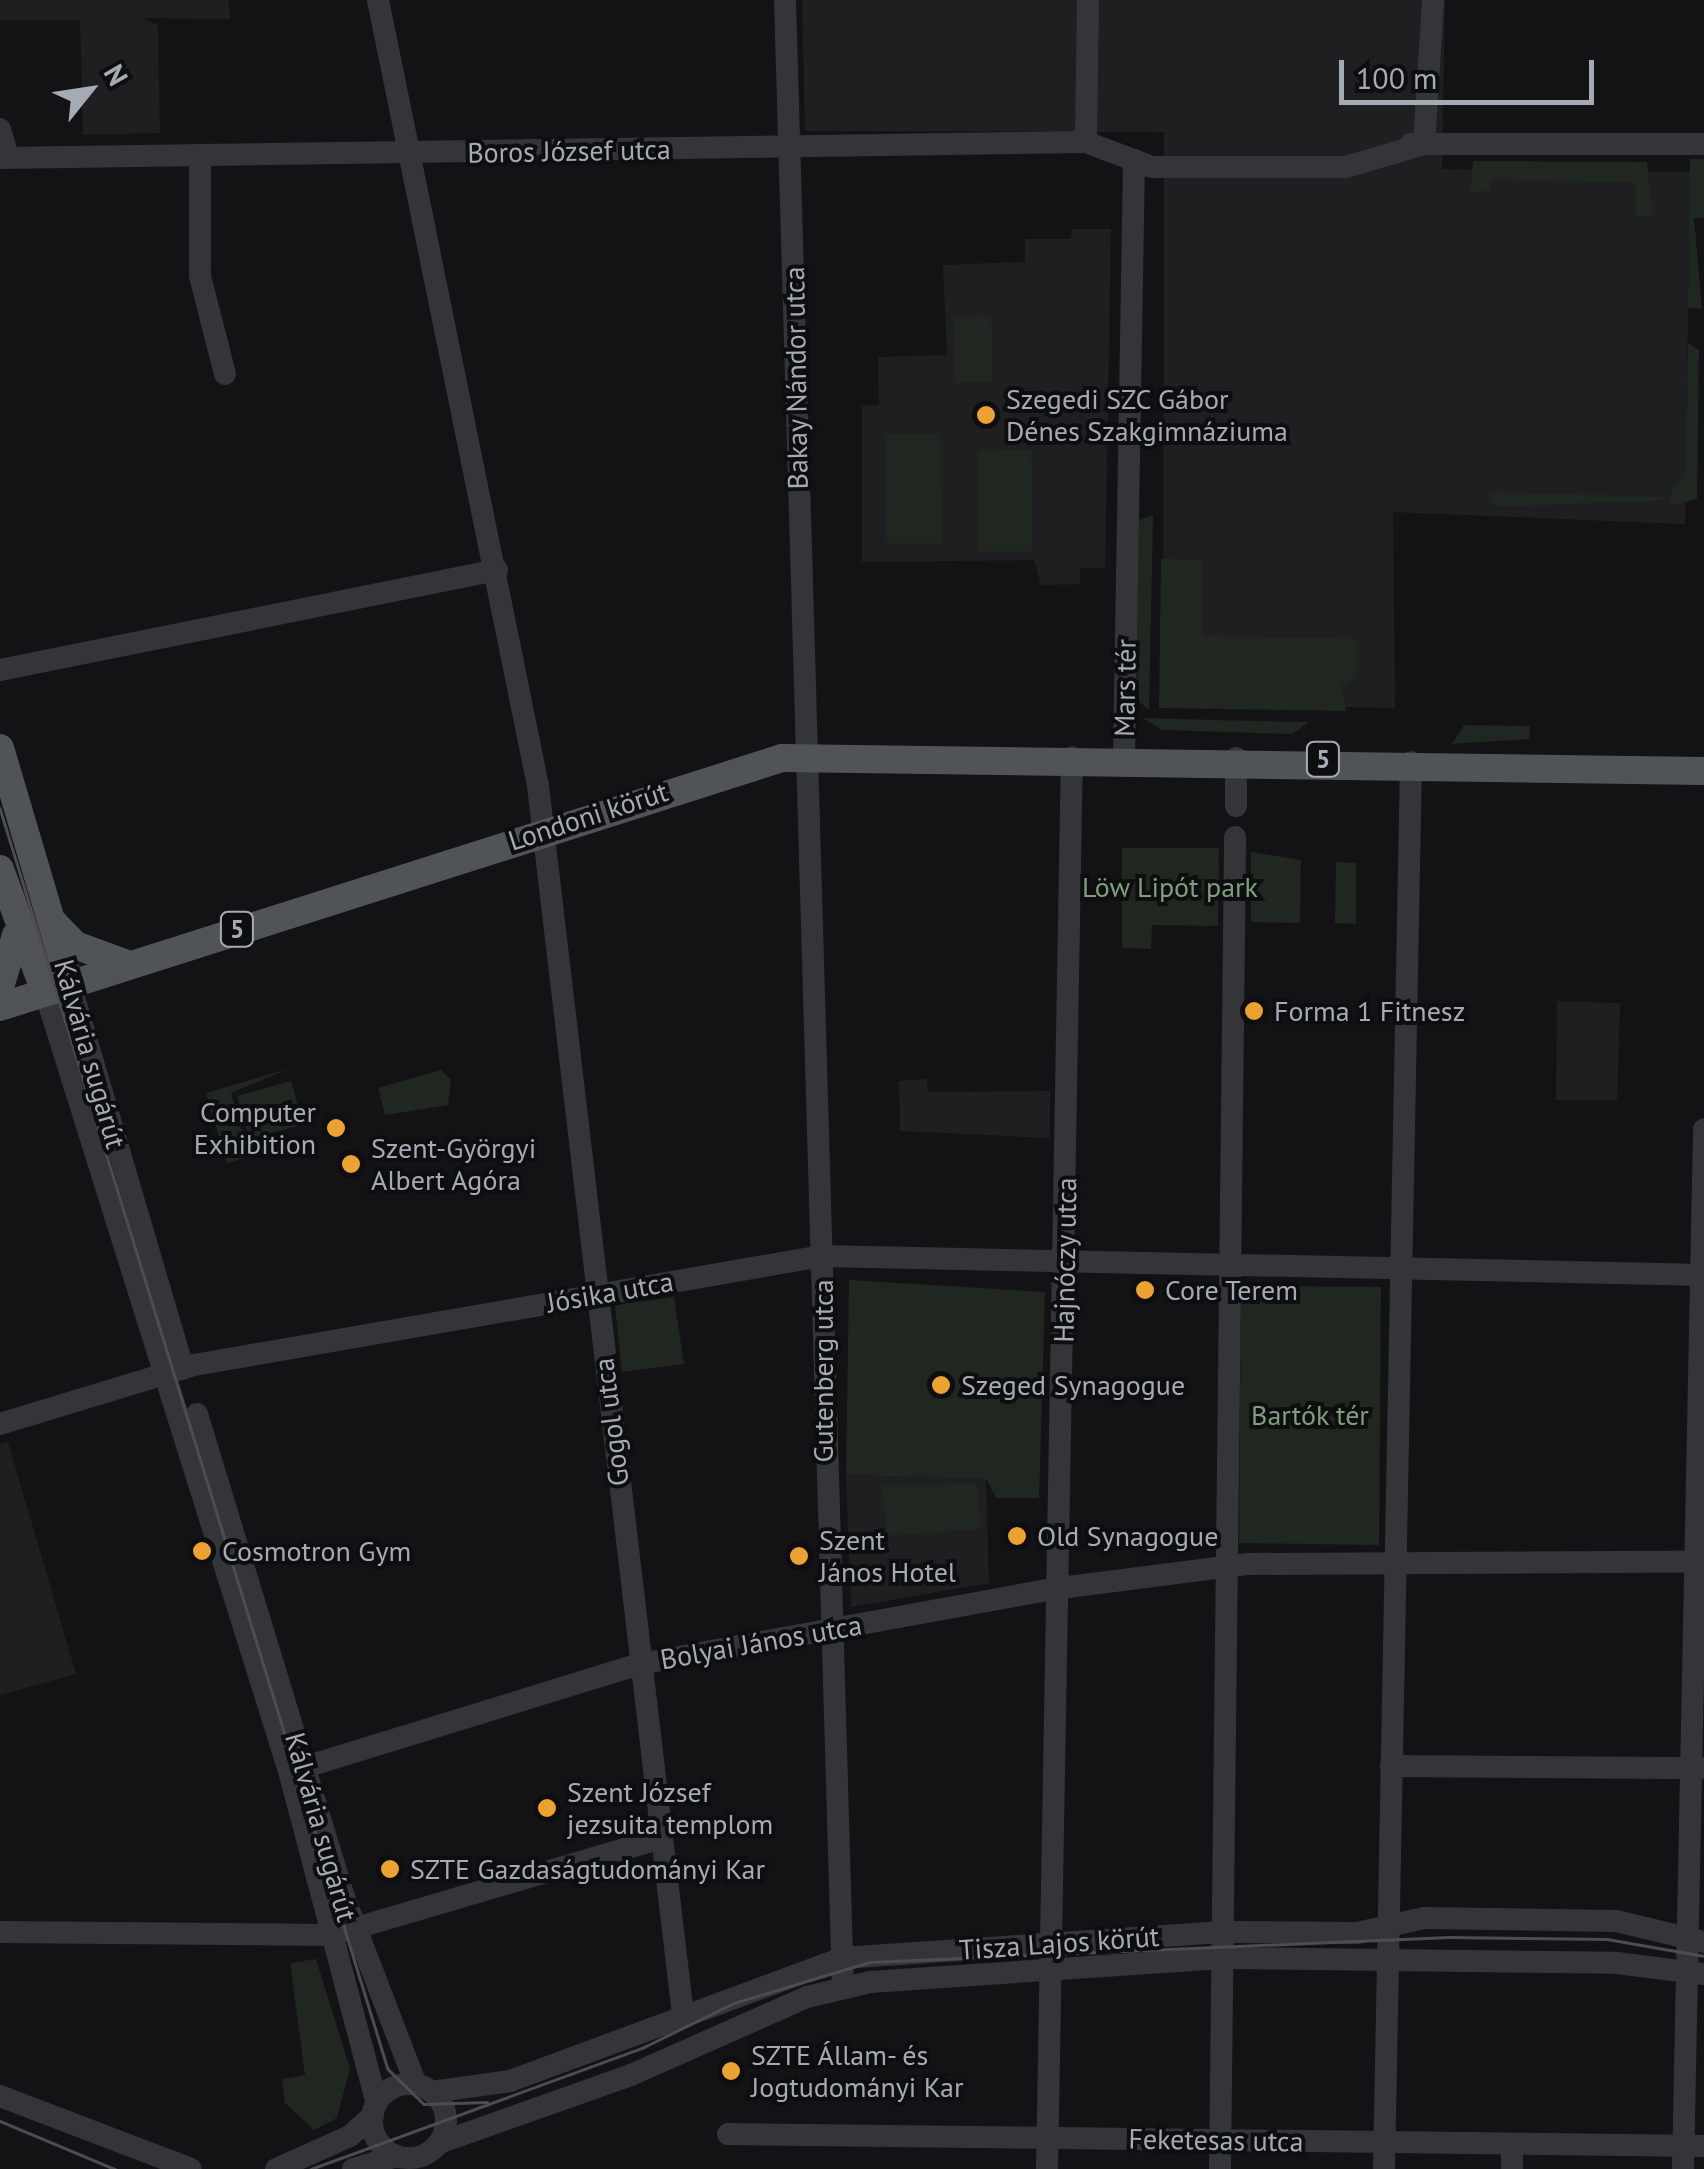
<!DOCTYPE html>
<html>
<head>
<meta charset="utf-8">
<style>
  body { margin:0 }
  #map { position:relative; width:1704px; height:2169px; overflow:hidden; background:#131315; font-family:"PT Sans",sans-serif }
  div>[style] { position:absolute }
  .built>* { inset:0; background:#1f1f22 }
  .green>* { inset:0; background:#1f2720 }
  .minor>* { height:22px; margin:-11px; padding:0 11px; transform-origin:11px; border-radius:11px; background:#343539 }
  .minor>.ring { margin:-11px; padding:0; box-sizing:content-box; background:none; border:22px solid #343539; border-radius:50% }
  .major>* { height:28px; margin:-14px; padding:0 14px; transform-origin:14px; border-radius:14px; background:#505358 }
  .tram>* { height:2.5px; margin:-1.25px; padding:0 1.25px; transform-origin:1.25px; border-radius:1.25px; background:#4b4d52 }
  .dots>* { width:28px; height:28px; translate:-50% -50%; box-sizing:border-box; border:5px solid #0e0e10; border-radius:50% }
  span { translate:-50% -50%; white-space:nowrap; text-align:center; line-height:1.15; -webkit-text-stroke:8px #0e0e10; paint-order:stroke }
  .shield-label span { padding:2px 8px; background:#0e0e10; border:2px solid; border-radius:8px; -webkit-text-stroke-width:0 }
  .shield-label { font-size:25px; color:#a5abb5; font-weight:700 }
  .street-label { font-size:28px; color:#a5abb5 }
  .poi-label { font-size:28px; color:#a5abb5 }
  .left { translate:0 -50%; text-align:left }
  .right { translate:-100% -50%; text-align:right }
  .park-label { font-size:28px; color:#7d9f7c }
  .north { position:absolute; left:40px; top:40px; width:100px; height:100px; -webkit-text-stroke:8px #0e0e10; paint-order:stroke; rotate:60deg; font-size:28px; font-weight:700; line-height:40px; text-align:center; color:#a5abb5 }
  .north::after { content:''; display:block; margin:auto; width:35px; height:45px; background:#a5abb5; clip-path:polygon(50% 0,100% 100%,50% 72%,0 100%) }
  .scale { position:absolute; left:1339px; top:60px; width:255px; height:45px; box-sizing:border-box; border:5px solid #a5abb5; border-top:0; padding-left:12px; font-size:30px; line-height:35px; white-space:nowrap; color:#a5abb5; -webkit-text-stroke:8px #0e0e10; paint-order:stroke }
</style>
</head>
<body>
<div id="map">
  <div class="built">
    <div style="clip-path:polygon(0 0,228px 0,231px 19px,142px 18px,158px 25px,160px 133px,83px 135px,80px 20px,0 20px)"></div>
    <div style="clip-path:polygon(802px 0,1445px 0,1442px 169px,1690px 172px,1685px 524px,1393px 512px,1395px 708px,1163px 704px,1164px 132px,805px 131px)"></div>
    <div style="clip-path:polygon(1072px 229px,1111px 229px,1105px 568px,1080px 568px,1080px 584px,1041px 585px,1034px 560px,862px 562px,862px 406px,879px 405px,878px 357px,947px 355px,943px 265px,1025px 262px,1025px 239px,1071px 239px)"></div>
    <div style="clip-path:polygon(1557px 1001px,1620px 1003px,1617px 1100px,1556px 1100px)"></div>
    <div style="clip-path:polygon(927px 1079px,928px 1092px,1050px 1091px,1050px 1138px,900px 1131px,899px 1081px)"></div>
    <div style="clip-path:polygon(8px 1442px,76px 1674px,0 1695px,0 1444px)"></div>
    <div style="clip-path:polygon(846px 1475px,986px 1479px,989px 1583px,851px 1607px)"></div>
  </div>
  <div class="green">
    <div style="clip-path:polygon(1690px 159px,1704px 159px,1704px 218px,1694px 218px,1702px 309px,1688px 308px)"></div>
    <div style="clip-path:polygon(1473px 161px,1647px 162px,1653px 216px,1636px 217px,1636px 183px,1491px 179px,1489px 191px,1470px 193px)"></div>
    <div style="clip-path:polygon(991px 316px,992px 382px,955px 383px,954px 317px)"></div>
    <div style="clip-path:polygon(1688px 343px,1699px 350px,1697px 499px,1672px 506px,1668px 497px,1685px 474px)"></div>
    <div style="clip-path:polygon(940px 433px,942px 543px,887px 543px,885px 434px)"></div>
    <div style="clip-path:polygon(1031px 450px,1032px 551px,978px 551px,978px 451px)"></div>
    <div style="clip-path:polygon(1488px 492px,1664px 497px,1665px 500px,1495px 507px)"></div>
    <div style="clip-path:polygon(1153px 515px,1149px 710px,1138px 701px,1135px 545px,1137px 521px)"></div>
    <div style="clip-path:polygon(1161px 559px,1203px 560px,1203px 636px,1357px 639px,1356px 677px,1341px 686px,1346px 711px,1159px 708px)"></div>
    <div style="clip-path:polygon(1143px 718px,1211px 720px,1309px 722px,1292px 734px,1162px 730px)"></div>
    <div style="clip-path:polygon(1464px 725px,1530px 726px,1529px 739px,1452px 744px)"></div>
    <div style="clip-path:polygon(1122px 848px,1219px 848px,1218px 926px,1152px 925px,1151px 949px,1122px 948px)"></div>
    <div style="clip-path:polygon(1251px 852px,1301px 860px,1300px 923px,1251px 922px)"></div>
    <div style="clip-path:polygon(1336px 862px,1356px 863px,1356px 924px,1335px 923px)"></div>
    <div style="clip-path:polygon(288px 1069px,231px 1093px,249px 1157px,227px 1163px,206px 1093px)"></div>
    <div style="clip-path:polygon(441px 1070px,451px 1080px,448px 1105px,385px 1115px,378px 1088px)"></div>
    <div style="clip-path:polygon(291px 1081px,303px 1124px,250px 1140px,237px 1096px)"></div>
    <div style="clip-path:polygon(849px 1280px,1045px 1292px,1039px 1498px,996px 1498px,986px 1479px,846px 1475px)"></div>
    <div style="clip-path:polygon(1241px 1286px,1381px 1287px,1379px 1545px,1239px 1543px)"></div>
    <div style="clip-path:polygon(674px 1297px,684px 1364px,622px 1372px,615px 1305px)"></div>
    <div style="clip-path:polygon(977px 1484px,981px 1529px,887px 1536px,882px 1485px)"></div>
    <div style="clip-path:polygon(316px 1959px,350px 2069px,337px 2118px,314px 2130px,285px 2103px,282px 2079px,305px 2075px,290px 1963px)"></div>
  </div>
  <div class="minor">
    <div style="left:378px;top:0;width:802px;rotate:78.49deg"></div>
    <div style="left:538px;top:786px;width:1238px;rotate:83.27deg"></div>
    <div style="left:785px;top:0;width:1987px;rotate:88.33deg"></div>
    <div style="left:0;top:129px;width:29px;rotate:74deg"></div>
    <div style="left:1086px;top:142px;width:142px;rotate:-89.2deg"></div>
    <div style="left:1411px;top:144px;width:293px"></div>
    <div style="left:1424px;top:144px;width:144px;rotate:-86.4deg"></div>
    <div style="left:200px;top:155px;width:121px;rotate:90deg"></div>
    <div style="left:200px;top:276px;width:101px;rotate:75.7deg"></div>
    <div style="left:0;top:158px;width:1086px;rotate:-0.84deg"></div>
    <div style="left:1086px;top:142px;width:71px;rotate:20.7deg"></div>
    <div style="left:1152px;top:167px;width:194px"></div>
    <div style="left:1346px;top:167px;width:81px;rotate:-16.4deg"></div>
    <div style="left:0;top:670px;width:507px;rotate:-11.38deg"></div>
    <div style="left:1124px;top:757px;width:597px;rotate:-89.04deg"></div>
    <div style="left:1236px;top:806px;width:48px;rotate:-90deg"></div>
    <div style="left:70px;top:984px;width:401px;rotate:73.6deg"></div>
    <div style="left:45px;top:992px;width:816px;rotate:72.61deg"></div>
    <div style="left:289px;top:1771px;width:343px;rotate:75.2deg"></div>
    <div style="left:197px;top:1414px;width:505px;rotate:73.07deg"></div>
    <div style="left:344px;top:1897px;width:201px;rotate:69deg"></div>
    <div style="left:0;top:1424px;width:203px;rotate:-16.9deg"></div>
    <div style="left:194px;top:1365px;width:637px;rotate:-9.85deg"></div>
    <div style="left:822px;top:1256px;width:882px;rotate:1.23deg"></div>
    <div style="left:1391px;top:1766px;width:313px;rotate:0.4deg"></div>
    <div style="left:305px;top:1767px;width:350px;rotate:-17.1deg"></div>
    <div style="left:640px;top:1664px;width:427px;rotate:-10.3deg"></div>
    <div style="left:1060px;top:1588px;width:190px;rotate:-7.3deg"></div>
    <div style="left:1248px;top:1564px;width:456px;rotate:-0.3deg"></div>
    <div style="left:0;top:1932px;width:332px;rotate:0.5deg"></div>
    <div style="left:332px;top:1935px;width:341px;rotate:-16.4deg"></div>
    <div class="ring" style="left:372px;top:2084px;width:52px;height:52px"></div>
    <div style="left:432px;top:2092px;width:79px;rotate:-8deg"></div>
    <div style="left:510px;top:2081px;width:354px;rotate:-20.3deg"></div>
    <div style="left:842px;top:1958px;width:381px;rotate:-3.9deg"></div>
    <div style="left:1222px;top:1932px;width:135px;rotate:0.4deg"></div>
    <div style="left:1357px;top:1933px;width:69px;rotate:-12.6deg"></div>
    <div style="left:1424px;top:1918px;width:192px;rotate:0.9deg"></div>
    <div style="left:1616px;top:1921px;width:90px;rotate:13.4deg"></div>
    <div style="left:0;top:2096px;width:204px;rotate:20.9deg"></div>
    <div style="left:728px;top:2134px;width:976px;rotate:0.7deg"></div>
    <div style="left:439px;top:2143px;width:204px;rotate:-19.5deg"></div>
    <div style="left:631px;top:2075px;width:193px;rotate:-23.9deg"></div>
    <div style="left:807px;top:1997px;width:65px;rotate:-13.4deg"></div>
    <div style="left:870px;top:1982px;width:353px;rotate:-3.9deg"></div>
    <div style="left:1222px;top:1958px;width:395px;rotate:0.7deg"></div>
    <div style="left:1617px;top:1963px;width:88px;rotate:7.2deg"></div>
    <div style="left:1512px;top:2144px;width:25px;rotate:90deg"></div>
    <div style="left:276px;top:2169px;width:81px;rotate:-24deg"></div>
    <div style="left:350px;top:2136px;width:31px;rotate:-42deg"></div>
    <div style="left:353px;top:2169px;width:46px;rotate:-16.5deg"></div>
    <div style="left:1047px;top:2169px;width:1412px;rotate:-88.99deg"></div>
    <div style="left:1220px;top:2169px;width:1332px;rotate:-89.35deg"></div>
    <div style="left:1384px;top:2169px;width:1407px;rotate:-88.9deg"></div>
    <div style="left:1683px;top:2169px;width:1040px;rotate:-88.84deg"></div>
  </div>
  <div class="major">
    <div style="left:0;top:748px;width:246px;rotate:73.5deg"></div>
    <div style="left:0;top:869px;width:131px;rotate:69.9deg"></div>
    <div style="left:52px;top:921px;width:33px;rotate:46deg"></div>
    <div style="left:75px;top:945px;width:55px;rotate:20.1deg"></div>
    <div style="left:0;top:987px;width:54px;rotate:-72.9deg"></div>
    <div style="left:0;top:1007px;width:821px;rotate:-17.66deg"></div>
    <div style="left:782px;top:758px;width:922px;rotate:0.81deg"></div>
  </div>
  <div class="tram">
    <div style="left:0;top:808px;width:1319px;rotate:72.9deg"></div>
    <div style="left:388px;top:2069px;width:50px;rotate:44.2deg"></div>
    <div style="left:424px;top:2104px;width:63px;rotate:-1.8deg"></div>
    <div style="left:0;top:2121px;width:125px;rotate:22.7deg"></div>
    <div style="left:311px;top:2169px;width:355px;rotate:-20.1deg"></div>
    <div style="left:644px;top:2047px;width:100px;rotate:-26.1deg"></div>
    <div style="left:734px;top:2003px;width:142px;rotate:-16.8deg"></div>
    <div style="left:870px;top:1962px;width:579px;rotate:-2.48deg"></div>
    <div style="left:1448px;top:1937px;width:159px;rotate:0.7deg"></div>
    <div style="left:1607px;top:1939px;width:98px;rotate:9.9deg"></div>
  </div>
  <div class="dots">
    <div style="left:986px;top:415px;background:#eca133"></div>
    <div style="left:1254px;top:1011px;background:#eca133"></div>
    <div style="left:336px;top:1128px;background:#eca133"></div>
    <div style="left:351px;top:1164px;background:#eca133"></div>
    <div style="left:1145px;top:1290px;background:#eca133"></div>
    <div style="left:941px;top:1385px;background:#eca133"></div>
    <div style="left:1017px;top:1536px;background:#eca133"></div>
    <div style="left:202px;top:1551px;background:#eca133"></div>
    <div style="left:799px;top:1556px;background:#eca133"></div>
    <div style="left:547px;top:1808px;background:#eca133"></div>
    <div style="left:390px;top:1869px;background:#eca133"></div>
    <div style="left:731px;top:2071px;background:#eca133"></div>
  </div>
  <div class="shield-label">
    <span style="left:1323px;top:759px">5</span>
    <span style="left:237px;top:929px">5</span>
  </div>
  <div class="street-label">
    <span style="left:569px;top:151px;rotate:-1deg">Boros József utca</span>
    <span style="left:796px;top:378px;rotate:-91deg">Bakay Nándor utca</span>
    <span style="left:1125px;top:688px;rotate:-89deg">Mars tér</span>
    <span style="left:588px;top:816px;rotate:-18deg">Londoni körút</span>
    <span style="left:90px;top:1054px;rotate:74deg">Kálvária sugárút</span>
    <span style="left:1065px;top:1260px;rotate:-89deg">Hajnóczy utca</span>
    <span style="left:610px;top:1292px;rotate:-10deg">Jósika utca</span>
    <span style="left:823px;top:1371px;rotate:-90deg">Gutenberg utca</span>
    <span style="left:611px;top:1422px;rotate:-97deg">Gogol utca</span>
    <span style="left:761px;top:1642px;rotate:-10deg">Bolyai János utca</span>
    <span style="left:321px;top:1827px;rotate:74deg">Kálvária sugárút</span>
    <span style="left:1059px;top:1943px;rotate:-4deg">Tisza Lajos körút</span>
    <span style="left:1216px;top:2140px;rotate:1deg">Feketesas utca</span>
  </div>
  <div class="poi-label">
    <span class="left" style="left:1006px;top:415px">Szegedi SZC Gábor<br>Dénes Szakgimnáziuma</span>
    <span class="left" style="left:1274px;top:1011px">Forma 1 Fitnesz</span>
    <span class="right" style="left:316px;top:1128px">Computer<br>Exhibition</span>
    <span class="left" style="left:371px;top:1164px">Szent-Györgyi<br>Albert Agóra</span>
    <span class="left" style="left:1165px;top:1290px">Core Terem</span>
    <span class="left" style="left:961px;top:1385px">Szeged Synagogue</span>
    <span class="left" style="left:1037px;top:1536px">Old Synagogue</span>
    <span class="left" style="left:819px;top:1556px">Szent<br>János Hotel</span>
    <span class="left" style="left:222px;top:1551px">Cosmotron Gym</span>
    <span class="left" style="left:567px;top:1808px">Szent József<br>jezsuita templom</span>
    <span class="left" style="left:410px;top:1869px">SZTE Gazdaságtudományi Kar</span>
    <span class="left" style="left:751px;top:2071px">SZTE Állam- és<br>Jogtudományi Kar</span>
  </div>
  <div class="park-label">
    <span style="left:1170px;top:887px">Löw Lipót park</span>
    <span style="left:1310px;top:1415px">Bartók tér</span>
  </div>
  <div class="north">N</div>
  <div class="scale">100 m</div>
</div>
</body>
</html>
